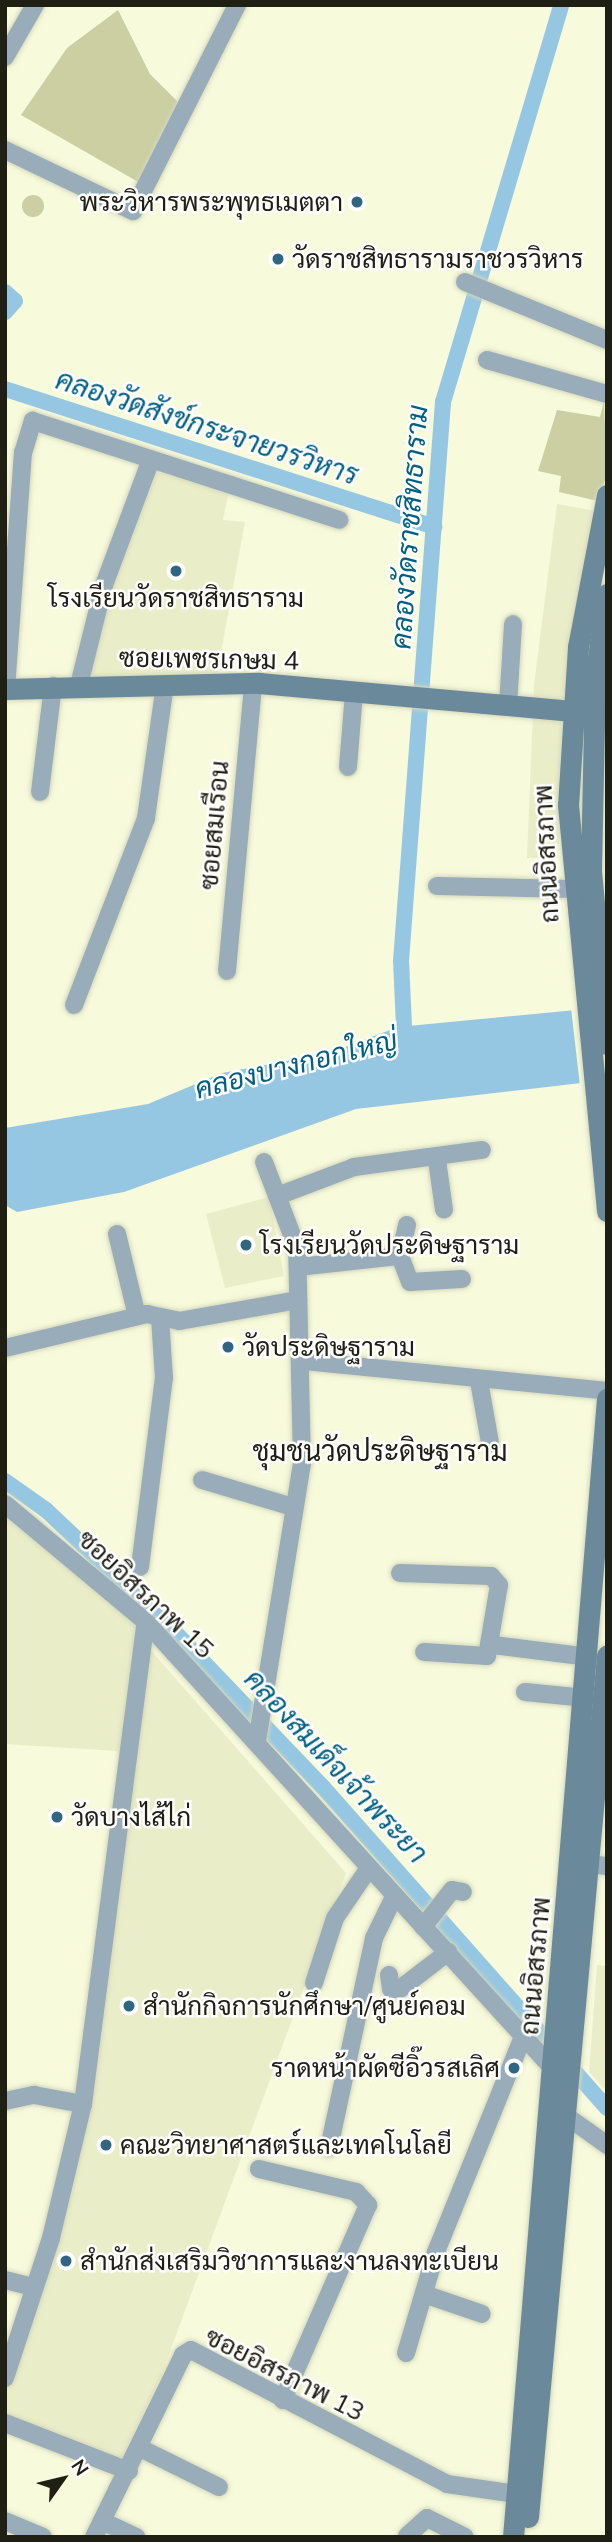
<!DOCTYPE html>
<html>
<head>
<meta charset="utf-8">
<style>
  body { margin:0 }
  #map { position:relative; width:612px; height:2542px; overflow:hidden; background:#f7fadb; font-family:Mulish,Sarabun,sans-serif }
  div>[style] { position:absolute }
  .built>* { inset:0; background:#eaeec8 }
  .green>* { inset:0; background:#cbcfa1 }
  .round { border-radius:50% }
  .water>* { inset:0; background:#95c7e2 }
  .pier>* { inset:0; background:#f7fadb }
  .canal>* { height:16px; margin:-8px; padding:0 8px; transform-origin:8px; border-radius:8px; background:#95c7e2 }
  .roads { filter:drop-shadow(0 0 2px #d4d7bb) drop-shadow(0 0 2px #d4d7bb) }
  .street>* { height:18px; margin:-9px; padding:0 9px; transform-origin:9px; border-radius:9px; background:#98adb9 }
  .secondary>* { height:21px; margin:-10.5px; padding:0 10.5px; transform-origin:10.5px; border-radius:10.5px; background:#6a899a }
  .dots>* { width:19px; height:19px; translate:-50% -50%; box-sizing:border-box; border:4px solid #fff; border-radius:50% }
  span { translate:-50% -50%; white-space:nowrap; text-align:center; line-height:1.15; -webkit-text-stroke:5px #fff; paint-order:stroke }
  .poi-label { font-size:26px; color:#1f1f14 }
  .right { translate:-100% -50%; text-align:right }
  .left { translate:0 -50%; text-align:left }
  .street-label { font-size:26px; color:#1f1f14 }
  .water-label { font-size:28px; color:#005f83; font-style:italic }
  .neighbourhood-label { font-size:28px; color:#1f1f14 }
  .frame { position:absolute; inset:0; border:7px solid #1f1f14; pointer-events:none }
  .north { position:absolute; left:28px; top:2444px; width:70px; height:70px; -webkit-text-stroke:5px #fff; paint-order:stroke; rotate:56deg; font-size:19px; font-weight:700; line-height:28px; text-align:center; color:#1f1f14 }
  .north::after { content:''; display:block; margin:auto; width:24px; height:32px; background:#1f1f14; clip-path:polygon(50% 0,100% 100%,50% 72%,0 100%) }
</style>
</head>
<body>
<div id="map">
  <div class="built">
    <div style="clip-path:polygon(154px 472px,229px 491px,223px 520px,245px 522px,216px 679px,83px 682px,96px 619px)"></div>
    <div style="clip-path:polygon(557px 504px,596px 511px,574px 612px,558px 858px,527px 858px,534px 685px)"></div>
    <div style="clip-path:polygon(269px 1197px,284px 1276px,225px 1288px,206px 1214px)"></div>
    <div style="clip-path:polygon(5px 1495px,142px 1613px,134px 1631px,346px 1873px,161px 2376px,117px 2468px,5px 2422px,5px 2375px,67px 2193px,133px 1752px,5px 1744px)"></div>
    <div style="clip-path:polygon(597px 1965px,607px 1966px,607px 2092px,589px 2072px)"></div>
  </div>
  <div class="green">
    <div style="clip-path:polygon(118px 10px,150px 74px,178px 102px,140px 183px,21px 115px,67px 48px)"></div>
    <div class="round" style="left:22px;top:195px;width:22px;height:22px"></div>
    <div style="clip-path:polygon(604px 401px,607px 474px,598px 501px,559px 492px,561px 476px,538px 471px,557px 410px,600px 417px)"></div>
  </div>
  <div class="water">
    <div style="clip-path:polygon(607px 1007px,607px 1080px,356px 1109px,124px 1192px,17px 1212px,5px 1205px,5px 1128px,148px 1104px,222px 1073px,329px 1053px,398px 1027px)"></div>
  </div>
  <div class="pier">
    <div style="clip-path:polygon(607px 1004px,607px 1083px,580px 1086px,571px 1008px)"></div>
  </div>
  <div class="canal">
    <div style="left:5px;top:292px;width:13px;rotate:42deg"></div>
    <div style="left:15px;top:301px;width:15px;rotate:132deg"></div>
    <div style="left:5px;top:389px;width:451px;rotate:17.8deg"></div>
    <div style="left:405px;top:1048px;width:87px;rotate:-92.6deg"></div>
    <div style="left:401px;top:961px;width:561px;rotate:-85.7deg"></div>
    <div style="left:443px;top:402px;width:414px;rotate:-73.4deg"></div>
    <div style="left:5px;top:1481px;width:50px;rotate:35.3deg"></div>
    <div style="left:46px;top:1510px;width:168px;rotate:43.3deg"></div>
    <div style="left:168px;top:1625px;width:223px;rotate:46.3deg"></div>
    <div style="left:322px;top:1786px;width:430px;rotate:48.5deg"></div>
  </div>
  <div class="roads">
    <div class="street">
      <div style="left:5px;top:57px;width:60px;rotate:-60deg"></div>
      <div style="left:5px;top:150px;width:142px;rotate:25.5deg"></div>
      <div style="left:133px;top:211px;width:231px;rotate:-63.2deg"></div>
      <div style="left:465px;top:282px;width:153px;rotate:22.2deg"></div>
      <div style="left:487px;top:360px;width:125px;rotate:15.8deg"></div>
      <div style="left:79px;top:685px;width:103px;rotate:-76deg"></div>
      <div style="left:104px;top:585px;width:134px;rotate:-69.5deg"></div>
      <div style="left:6px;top:689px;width:237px;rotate:-85.9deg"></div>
      <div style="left:23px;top:453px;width:34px;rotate:-73deg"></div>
      <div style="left:33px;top:421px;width:322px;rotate:17.9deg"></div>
      <div style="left:508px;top:706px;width:82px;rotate:-86.5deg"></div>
      <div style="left:348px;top:767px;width:75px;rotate:-85.4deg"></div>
      <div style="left:40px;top:792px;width:107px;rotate:-83deg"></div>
      <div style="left:437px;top:886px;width:137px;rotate:1.3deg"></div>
      <div style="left:227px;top:971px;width:288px;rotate:-84.8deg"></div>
      <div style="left:74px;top:1005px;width:200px;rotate:-68.9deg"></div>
      <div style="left:146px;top:818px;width:134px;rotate:-81.9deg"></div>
      <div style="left:437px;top:1160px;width:50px;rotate:82deg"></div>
      <div style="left:280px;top:1195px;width:79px;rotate:-20.7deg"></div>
      <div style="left:354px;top:1167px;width:129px;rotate:-7.6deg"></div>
      <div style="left:407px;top:1225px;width:32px;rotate:103deg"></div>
      <div style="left:400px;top:1256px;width:28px;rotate:69deg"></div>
      <div style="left:410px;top:1282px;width:52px;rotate:-3.3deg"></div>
      <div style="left:117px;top:1234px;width:84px;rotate:76.3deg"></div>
      <div style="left:298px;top:1267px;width:103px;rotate:-6.2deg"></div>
      <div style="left:5px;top:1348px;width:146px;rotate:-13.5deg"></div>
      <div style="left:147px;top:1314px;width:33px;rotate:12deg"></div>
      <div style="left:179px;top:1321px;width:121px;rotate:-10deg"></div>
      <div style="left:303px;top:1361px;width:305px;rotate:5.6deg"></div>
      <div style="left:479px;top:1381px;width:63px;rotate:79.9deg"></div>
      <div style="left:202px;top:1480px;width:95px;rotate:16.5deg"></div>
      <div style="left:5px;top:1504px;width:184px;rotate:39.9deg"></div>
      <div style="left:146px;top:1622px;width:607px;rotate:47.67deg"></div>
      <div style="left:140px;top:1567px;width:191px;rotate:-82.8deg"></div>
      <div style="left:164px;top:1378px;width:60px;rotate:-93.8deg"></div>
      <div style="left:400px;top:1573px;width:91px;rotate:1.9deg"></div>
      <div style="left:491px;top:1576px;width:12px;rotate:48deg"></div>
      <div style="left:499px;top:1585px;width:72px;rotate:99.6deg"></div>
      <div style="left:487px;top:1656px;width:63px;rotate:-176.4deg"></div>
      <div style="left:493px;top:1645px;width:97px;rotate:7.1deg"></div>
      <div style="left:525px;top:1692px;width:61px;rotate:5.6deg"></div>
      <div style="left:257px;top:1741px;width:282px;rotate:-80.8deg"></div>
      <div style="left:302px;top:1463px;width:215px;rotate:-91.3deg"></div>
      <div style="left:297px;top:1248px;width:92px;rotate:-111deg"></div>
      <div style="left:590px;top:1864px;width:17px;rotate:7deg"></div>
      <div style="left:423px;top:1927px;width:47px;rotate:-51.9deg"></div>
      <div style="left:452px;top:1890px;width:11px;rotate:10deg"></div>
      <div style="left:389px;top:1975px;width:14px;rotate:82deg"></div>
      <div style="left:391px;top:1989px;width:9px"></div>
      <div style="left:400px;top:1989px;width:61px;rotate:-37.6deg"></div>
      <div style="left:314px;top:1983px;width:68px;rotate:-72.1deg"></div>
      <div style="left:335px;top:1918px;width:60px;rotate:-55.8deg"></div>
      <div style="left:5px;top:2101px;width:30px;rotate:-12deg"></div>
      <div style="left:34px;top:2095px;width:50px;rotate:10.4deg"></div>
      <div style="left:569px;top:2118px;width:47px;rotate:35.4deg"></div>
      <div style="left:329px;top:2148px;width:215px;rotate:-77.9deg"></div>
      <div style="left:374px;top:1938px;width:46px;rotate:-64deg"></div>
      <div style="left:259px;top:2169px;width:100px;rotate:13.3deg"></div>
      <div style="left:356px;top:2192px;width:18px;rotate:47deg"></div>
      <div style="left:368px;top:2205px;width:213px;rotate:113.6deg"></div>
      <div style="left:5px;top:2280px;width:30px;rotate:14deg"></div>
      <div style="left:424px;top:2294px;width:61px;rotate:19deg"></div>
      <div style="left:406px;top:2353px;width:105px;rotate:-73.5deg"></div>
      <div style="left:436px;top:2252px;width:232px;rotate:-68deg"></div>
      <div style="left:5px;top:2378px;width:147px;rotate:-71.8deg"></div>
      <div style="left:51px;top:2238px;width:138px;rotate:-76.6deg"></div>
      <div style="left:83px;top:2104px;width:486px;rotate:-82.6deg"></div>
      <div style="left:5px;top:2423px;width:133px;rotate:21.2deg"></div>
      <div style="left:140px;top:2448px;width:88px;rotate:26.3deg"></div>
      <div style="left:5px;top:2521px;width:41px;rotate:22.8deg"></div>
      <div style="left:102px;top:2521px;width:38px;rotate:25deg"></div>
      <div style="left:407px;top:2536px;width:27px;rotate:-42deg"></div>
      <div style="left:427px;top:2518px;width:42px;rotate:26.6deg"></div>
      <div style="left:94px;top:2537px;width:203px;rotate:-63.9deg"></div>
      <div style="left:183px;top:2355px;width:9px;rotate:-32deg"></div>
      <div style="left:191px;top:2350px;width:289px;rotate:27.6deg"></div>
      <div style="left:447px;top:2484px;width:70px;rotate:8.2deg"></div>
    </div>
    <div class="secondary">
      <div style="left:607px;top:495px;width:155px;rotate:100.8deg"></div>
      <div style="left:578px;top:647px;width:158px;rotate:93.6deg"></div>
      <div style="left:568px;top:805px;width:408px;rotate:84.5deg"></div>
      <div style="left:607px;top:594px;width:85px;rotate:98.1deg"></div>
      <div style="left:595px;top:678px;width:193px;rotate:91.2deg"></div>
      <div style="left:591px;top:871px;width:174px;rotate:84.7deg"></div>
      <div style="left:5px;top:689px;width:254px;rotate:-1.4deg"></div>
      <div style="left:259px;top:683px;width:337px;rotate:5.1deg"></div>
      <div style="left:528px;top:2517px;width:865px;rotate:-84.76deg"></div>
      <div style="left:513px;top:2537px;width:1142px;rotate:-85.28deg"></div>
    </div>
  </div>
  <div class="dots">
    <div style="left:357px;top:202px;background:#306681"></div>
    <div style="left:278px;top:259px;background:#306681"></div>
    <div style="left:176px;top:571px;background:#306681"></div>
    <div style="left:246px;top:1245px;background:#306681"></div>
    <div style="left:228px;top:1347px;background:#306681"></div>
    <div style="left:57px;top:1817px;background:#306681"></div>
    <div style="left:129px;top:2006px;background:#306681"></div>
    <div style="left:514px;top:2068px;background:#306681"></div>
    <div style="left:106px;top:2145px;background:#306681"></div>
    <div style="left:66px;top:2261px;background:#306681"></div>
  </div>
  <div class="poi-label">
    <span class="right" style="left:343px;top:202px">พระวิหารพระพุทธเมตตา</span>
    <span class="left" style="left:292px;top:259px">วัดราชสิทธารามราชวรวิหาร</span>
    <span style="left:176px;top:598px">โรงเรียนวัดราชสิทธาราม</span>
    <span class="left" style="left:260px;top:1245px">โรงเรียนวัดประดิษฐาราม</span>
    <span class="left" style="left:242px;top:1347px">วัดประดิษฐาราม</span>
    <span class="left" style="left:71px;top:1817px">วัดบางไส้ไก่</span>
    <span class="left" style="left:143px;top:2006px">สำนักกิจการนักศึกษา/ศูนย์คอม</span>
    <span class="right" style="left:500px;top:2068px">ราดหน้าผัดซีอิ๊วรสเลิศ</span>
    <span class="left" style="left:120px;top:2145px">คณะวิทยาศาสตร์และเทคโนโลยี</span>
    <span class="left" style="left:80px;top:2261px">สำนักส่งเสริมวิชาการและงานลงทะเบียน</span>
  </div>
  <div class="street-label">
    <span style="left:209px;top:659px;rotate:1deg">ซอยเพชรเกษม 4</span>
    <span style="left:214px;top:825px;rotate:-85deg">ซอยสมเรือน</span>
    <span style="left:546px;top:854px;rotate:-93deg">ถนนอิสรภาพ</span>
    <span style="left:146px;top:1594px;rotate:43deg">ซอยอิสรภาพ 15</span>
    <span style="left:535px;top:1966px;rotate:-85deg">ถนนอิสรภาพ</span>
    <span style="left:285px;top:2374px;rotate:27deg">ซอยอิสรภาพ 13</span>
  </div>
  <div class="water-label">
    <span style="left:207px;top:427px;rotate:18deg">คลองวัดสังข์กระจายวรวิหาร</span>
    <span style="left:409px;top:527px;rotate:-86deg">คลองวัดราชสิทธาราม</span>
    <span style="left:296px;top:1064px;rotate:-14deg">คลองบางกอกใหญ่</span>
    <span style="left:336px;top:1766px;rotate:47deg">คลองสมเด็จเจ้าพระยา</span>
  </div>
  <div class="neighbourhood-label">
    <span style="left:380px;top:1451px">ชุมชนวัดประดิษฐาราม</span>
  </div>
  <div class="frame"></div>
  <div class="north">N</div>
</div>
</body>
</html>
